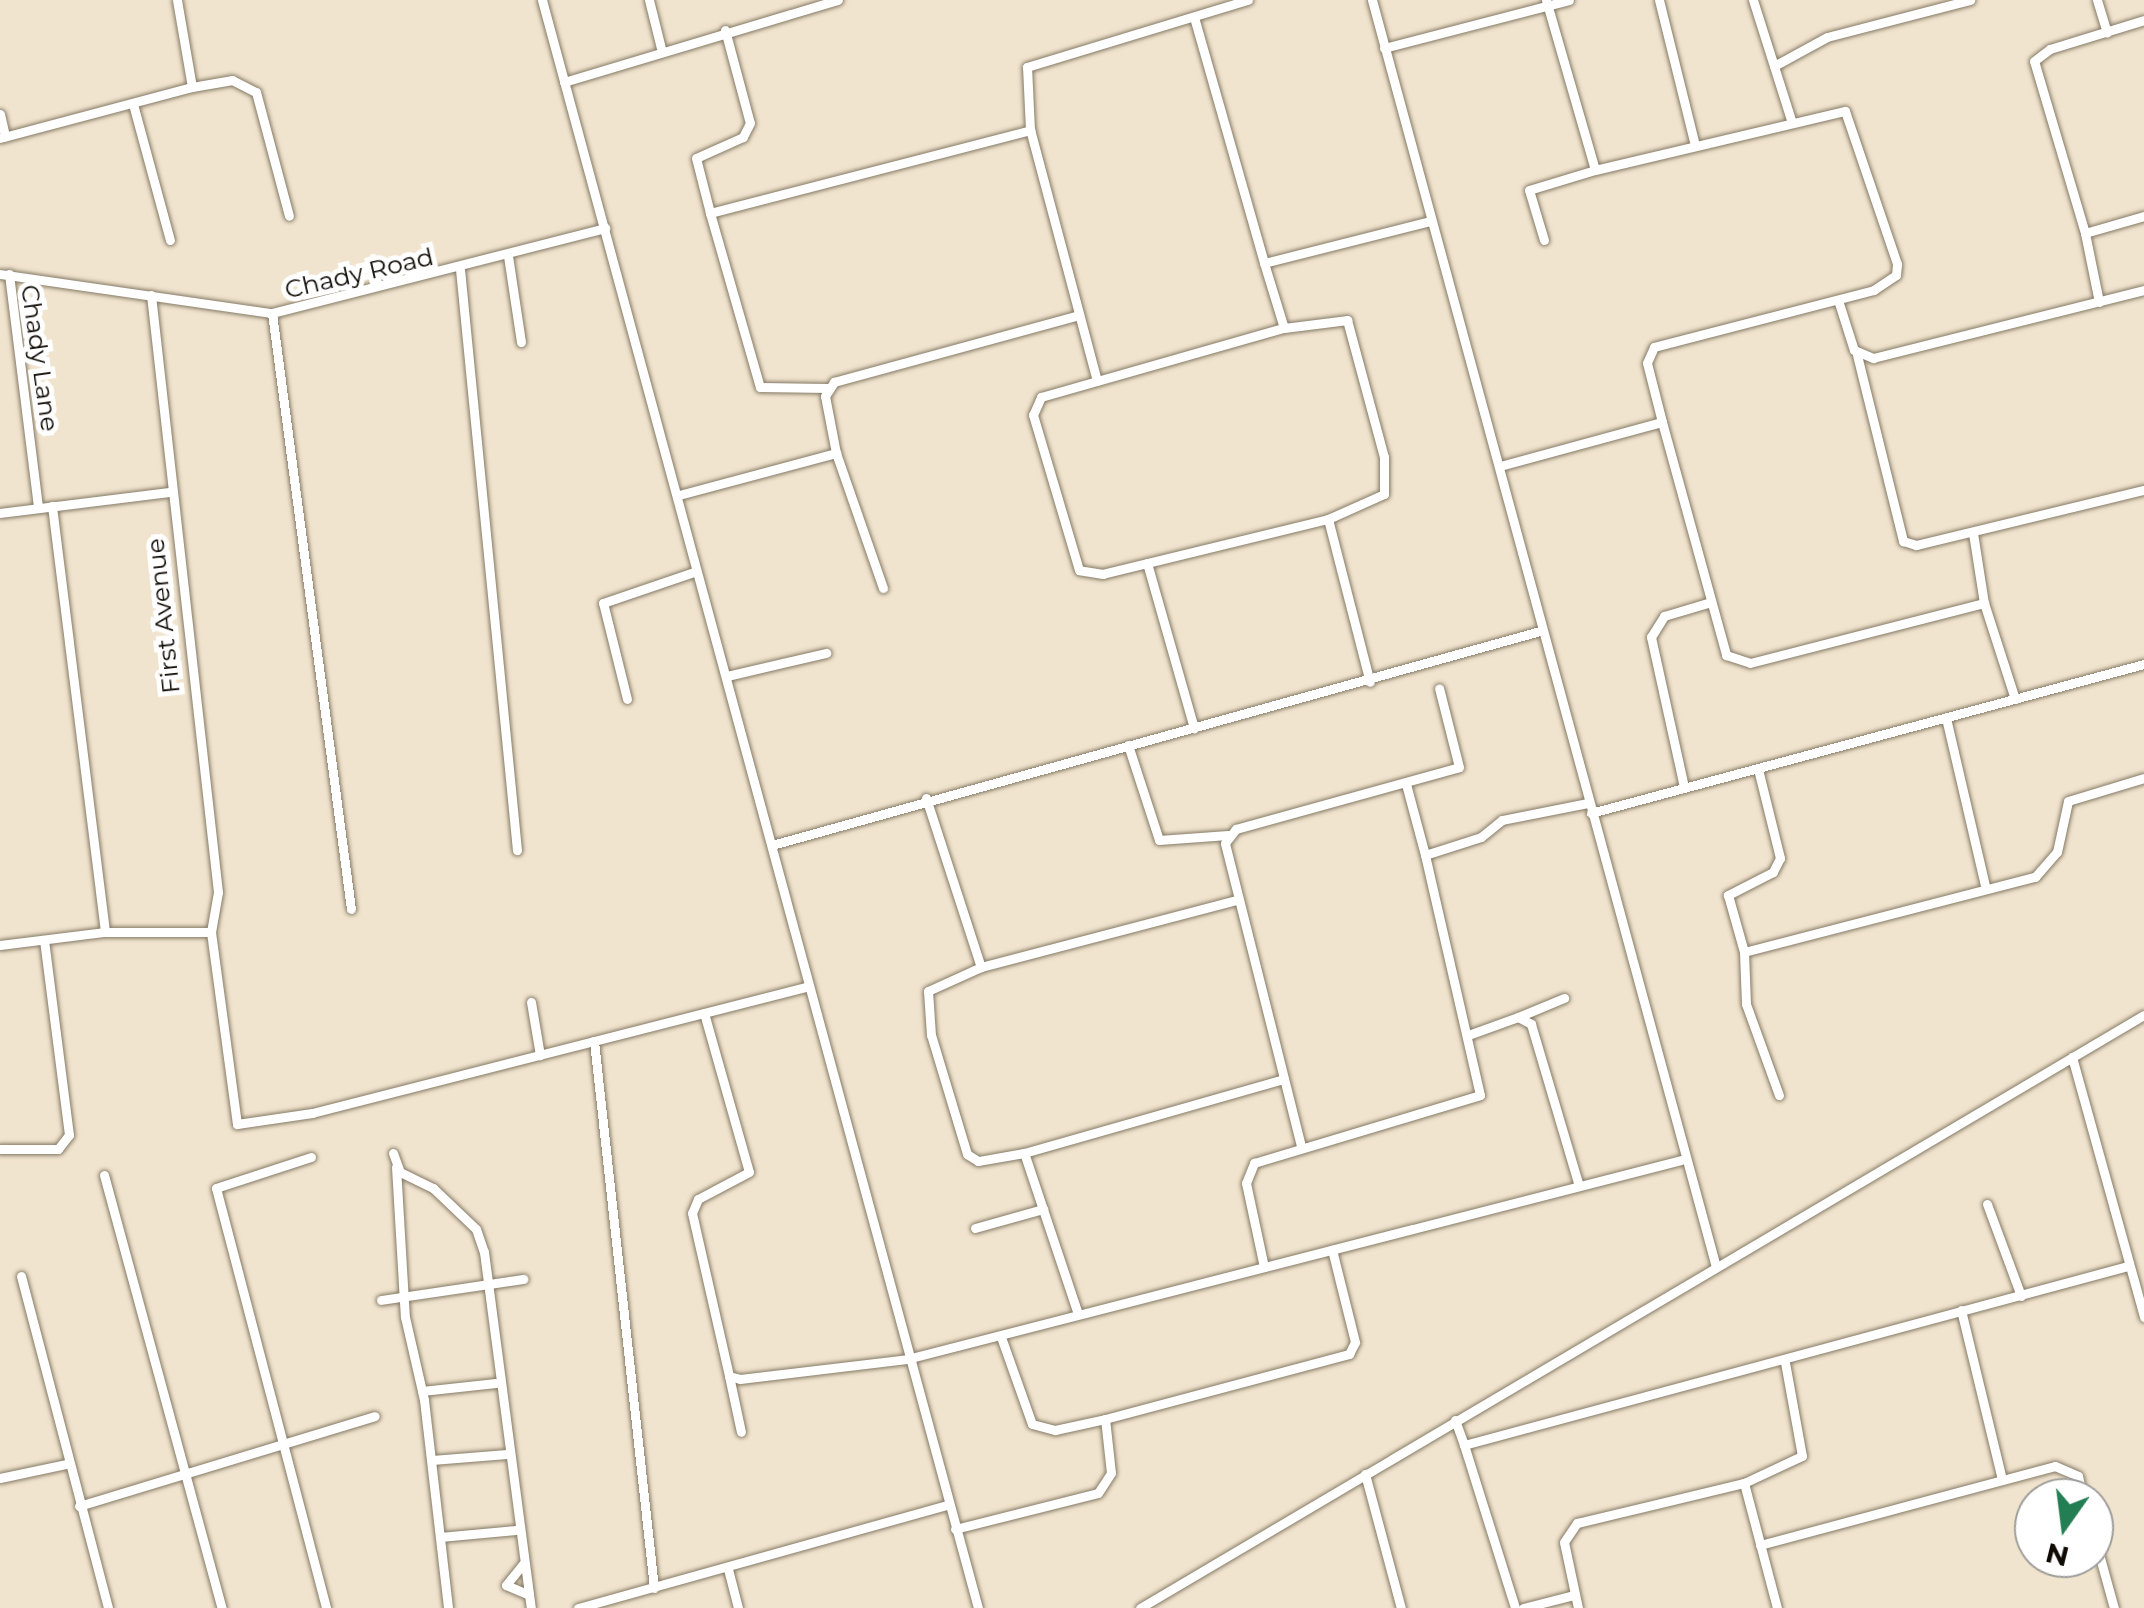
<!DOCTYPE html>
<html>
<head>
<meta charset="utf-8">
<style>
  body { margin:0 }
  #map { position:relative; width:2144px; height:1608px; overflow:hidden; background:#f1e4ce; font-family:Montserrat,sans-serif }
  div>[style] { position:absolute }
  .roads { filter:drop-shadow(0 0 2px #857a66) drop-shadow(0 0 2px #857a66) }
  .minor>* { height:9px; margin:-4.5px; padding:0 4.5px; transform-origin:4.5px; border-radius:4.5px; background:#fff }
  span { translate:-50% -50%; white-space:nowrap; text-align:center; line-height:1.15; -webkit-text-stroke:10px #fff; paint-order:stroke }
  .street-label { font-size:25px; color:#0f0a04 }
  .north { position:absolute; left:2014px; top:1478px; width:100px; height:100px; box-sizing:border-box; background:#fff; border:2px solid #9f9d9b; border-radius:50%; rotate:194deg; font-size:28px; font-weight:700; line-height:40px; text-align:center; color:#0f0a04 }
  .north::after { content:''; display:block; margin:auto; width:35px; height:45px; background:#247e53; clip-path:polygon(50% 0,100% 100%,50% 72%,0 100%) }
</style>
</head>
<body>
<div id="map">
  <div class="roads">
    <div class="minor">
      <div style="left:542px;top:0;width:1666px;rotate:74.83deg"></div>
      <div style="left:649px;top:0;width:49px;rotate:76deg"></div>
      <div style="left:1372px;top:0;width:1313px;rotate:74.81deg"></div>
      <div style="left:1546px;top:0;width:177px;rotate:73.9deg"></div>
      <div style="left:1595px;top:170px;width:257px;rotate:-13.3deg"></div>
      <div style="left:1845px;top:111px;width:162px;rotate:71.2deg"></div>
      <div style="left:1897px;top:264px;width:11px;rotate:95deg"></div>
      <div style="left:1896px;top:275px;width:27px;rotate:146deg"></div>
      <div style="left:1874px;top:290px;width:227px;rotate:165.5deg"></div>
      <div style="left:1654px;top:347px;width:17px;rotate:114deg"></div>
      <div style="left:1647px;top:363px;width:61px;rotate:75.7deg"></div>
      <div style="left:1659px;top:0;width:150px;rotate:76.1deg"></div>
      <div style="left:1753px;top:0;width:126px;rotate:72.4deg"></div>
      <div style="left:2097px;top:0;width:34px;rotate:73deg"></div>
      <div style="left:1194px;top:17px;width:256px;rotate:74.1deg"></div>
      <div style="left:725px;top:30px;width:96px;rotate:75deg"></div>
      <div style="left:750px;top:123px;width:16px;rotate:117deg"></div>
      <div style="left:743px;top:137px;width:51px;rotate:155.9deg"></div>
      <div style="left:696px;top:158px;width:57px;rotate:75.7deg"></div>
      <div style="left:710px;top:213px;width:331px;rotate:-14.5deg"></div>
      <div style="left:1384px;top:48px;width:191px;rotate:-14.5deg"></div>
      <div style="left:1774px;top:66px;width:60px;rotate:-28.7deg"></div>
      <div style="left:1827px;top:37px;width:148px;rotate:-14.5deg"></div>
      <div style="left:564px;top:82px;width:286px;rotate:-16.7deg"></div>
      <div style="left:192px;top:87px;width:41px;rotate:-9.9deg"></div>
      <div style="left:232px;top:80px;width:27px;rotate:27deg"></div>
      <div style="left:256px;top:92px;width:128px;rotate:75.1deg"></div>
      <div style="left:133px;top:104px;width:141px;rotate:74.8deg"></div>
      <div style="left:0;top:114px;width:23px;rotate:77deg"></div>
      <div style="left:0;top:138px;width:199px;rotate:-14.9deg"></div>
      <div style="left:192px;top:87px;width:88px;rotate:-99.8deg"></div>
      <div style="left:710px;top:213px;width:181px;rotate:74deg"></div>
      <div style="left:760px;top:387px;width:68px;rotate:0.8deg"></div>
      <div style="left:2085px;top:233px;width:179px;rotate:-106.5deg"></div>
      <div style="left:2034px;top:61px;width:20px;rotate:-37deg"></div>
      <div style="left:2050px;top:49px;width:98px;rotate:-17.1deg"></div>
      <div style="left:1544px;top:240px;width:52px;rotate:-106.7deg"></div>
      <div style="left:1529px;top:190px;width:69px;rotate:-16.9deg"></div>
      <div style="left:508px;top:256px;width:87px;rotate:81.4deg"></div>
      <div style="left:460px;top:269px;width:584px;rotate:84.4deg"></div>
      <div style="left:0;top:274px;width:275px;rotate:8.2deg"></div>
      <div style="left:272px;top:313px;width:344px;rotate:-14.3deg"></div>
      <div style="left:9px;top:274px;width:235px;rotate:82.9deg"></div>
      <div style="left:151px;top:295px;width:601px;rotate:83.6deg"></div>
      <div style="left:218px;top:892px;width:41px;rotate:99.9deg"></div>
      <div style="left:211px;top:932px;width:194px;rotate:82.3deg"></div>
      <div style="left:237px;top:1124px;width:76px;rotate:-8.3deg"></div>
      <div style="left:312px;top:1113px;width:513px;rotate:-14.33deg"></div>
      <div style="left:1838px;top:300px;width:52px;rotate:72.3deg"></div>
      <div style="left:1854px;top:350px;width:21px;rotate:23deg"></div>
      <div style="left:1873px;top:358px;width:279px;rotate:-14.1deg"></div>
      <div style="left:2099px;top:302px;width:70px;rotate:-101.5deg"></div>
      <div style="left:2085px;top:233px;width:61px;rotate:-16.1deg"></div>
      <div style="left:272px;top:313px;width:601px;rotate:82.45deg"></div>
      <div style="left:1347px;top:320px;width:142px;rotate:74.9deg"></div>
      <div style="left:1384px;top:457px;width:37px;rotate:90deg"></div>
      <div style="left:1384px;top:494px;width:61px;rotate:155.9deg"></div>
      <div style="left:1328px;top:519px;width:232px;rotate:166.3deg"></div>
      <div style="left:1103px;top:574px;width:24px;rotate:-171deg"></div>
      <div style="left:1079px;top:570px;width:162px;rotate:-106.5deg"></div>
      <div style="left:1033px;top:415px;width:20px;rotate:-66deg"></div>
      <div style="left:1041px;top:397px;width:253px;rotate:-15.9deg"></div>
      <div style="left:1284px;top:328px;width:64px;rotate:-7.2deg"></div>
      <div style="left:1284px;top:328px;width:68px;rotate:-107.1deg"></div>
      <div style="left:1264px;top:263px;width:171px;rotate:-14.2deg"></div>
      <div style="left:1857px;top:355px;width:192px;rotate:76.1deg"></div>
      <div style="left:1903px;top:541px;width:14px;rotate:17deg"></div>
      <div style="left:1916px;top:545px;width:235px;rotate:-13.6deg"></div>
      <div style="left:1097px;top:381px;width:260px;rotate:-104.9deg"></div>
      <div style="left:1030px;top:130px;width:63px;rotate:-92.7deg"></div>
      <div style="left:1027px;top:67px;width:231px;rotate:-16.9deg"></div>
      <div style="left:836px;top:453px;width:58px;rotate:-100.9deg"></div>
      <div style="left:825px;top:396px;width:17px;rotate:-57deg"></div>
      <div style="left:834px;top:382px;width:254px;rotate:-15.3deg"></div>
      <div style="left:1500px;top:466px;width:168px;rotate:-15.2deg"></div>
      <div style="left:1662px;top:422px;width:242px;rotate:74.6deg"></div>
      <div style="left:1726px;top:655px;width:25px;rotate:18deg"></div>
      <div style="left:1750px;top:663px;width:242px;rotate:-14.4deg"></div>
      <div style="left:1984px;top:603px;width:101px;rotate:72.1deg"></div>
      <div style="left:679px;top:495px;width:163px;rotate:-15deg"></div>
      <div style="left:836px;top:453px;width:143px;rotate:70.8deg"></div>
      <div style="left:52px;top:506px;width:429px;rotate:82.9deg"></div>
      <div style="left:0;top:513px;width:170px;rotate:-7.1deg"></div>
      <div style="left:1328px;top:519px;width:168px;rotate:75.6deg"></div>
      <div style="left:1973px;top:533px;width:71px;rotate:81.1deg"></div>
      <div style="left:1147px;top:563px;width:172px;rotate:74.1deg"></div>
      <div style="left:727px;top:676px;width:102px;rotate:-13.1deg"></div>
      <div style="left:627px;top:699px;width:99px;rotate:-104deg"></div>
      <div style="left:603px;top:603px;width:96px;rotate:-18.8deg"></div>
      <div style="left:1946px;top:718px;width:171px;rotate:76.9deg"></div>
      <div style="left:1128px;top:745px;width:100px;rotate:71.9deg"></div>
      <div style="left:1159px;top:840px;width:69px;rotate:-4.1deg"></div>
      <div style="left:1758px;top:769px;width:92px;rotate:76.1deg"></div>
      <div style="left:1780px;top:858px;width:16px;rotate:117deg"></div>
      <div style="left:1773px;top:872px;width:51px;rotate:152.9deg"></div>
      <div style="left:1728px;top:895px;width:59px;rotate:74.3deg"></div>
      <div style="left:1744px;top:952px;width:52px;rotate:87.8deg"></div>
      <div style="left:1746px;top:1004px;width:97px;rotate:70.1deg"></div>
      <div style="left:1406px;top:784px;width:73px;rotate:75deg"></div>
      <div style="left:1684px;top:787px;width:154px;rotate:-102.4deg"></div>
      <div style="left:1651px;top:637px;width:25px;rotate:-58deg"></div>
      <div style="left:1664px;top:616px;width:46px;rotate:-16.5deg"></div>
      <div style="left:926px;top:798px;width:178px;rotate:72deg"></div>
      <div style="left:1591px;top:813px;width:573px;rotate:-15.08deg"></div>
      <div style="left:772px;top:845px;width:797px;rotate:-15.57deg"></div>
      <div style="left:0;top:945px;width:106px;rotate:-7.1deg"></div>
      <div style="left:105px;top:932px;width:106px"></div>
      <div style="left:1744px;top:952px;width:301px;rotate:-14.5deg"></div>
      <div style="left:2035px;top:877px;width:33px;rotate:-49deg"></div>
      <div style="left:2057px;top:852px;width:52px;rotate:-77.8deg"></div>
      <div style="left:2068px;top:801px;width:79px;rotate:-16.8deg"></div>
      <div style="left:531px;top:1002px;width:54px;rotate:80.4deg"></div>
      <div style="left:704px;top:1013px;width:165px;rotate:74.2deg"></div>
      <div style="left:749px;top:1172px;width:58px;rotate:152.1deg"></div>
      <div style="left:698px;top:1199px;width:15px;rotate:113deg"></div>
      <div style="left:692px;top:1213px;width:167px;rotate:77.2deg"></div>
      <div style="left:729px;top:1376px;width:11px;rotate:15deg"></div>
      <div style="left:740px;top:1379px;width:168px;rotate:-6.8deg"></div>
      <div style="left:907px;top:1359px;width:799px;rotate:-14.42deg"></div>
      <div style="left:1518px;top:1017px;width:50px;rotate:-22.4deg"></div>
      <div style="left:1471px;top:1034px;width:50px;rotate:-19.9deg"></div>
      <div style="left:1518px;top:1017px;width:15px;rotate:28deg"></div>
      <div style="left:1531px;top:1024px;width:166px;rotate:73.5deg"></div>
      <div style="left:594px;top:1041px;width:550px;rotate:83.74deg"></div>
      <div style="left:2072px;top:1057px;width:270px;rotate:74.5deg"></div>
      <div style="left:1301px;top:1146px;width:312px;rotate:-104.1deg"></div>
      <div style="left:1225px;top:843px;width:18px;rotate:-52deg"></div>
      <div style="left:1236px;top:829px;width:231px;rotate:-15.5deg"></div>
      <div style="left:1459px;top:767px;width:81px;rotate:-104.2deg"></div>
      <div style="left:0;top:1149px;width:58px"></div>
      <div style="left:58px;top:1149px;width:18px;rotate:-52deg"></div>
      <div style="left:69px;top:1135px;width:196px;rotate:-97.3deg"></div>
      <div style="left:393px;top:1153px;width:20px;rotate:70deg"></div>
      <div style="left:400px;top:1172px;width:37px;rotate:26deg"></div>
      <div style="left:433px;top:1188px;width:59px;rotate:43.6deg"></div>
      <div style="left:476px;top:1229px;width:24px;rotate:71deg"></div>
      <div style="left:484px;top:1252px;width:359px;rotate:82.5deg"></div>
      <div style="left:1024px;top:1153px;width:47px;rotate:170.1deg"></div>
      <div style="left:978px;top:1161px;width:13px;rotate:-148deg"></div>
      <div style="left:967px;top:1154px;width:124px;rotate:-106.8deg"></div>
      <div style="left:931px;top:1035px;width:44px;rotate:-93.9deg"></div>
      <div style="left:928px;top:991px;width:58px;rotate:-24.4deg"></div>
      <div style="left:981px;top:967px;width:264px;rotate:-14.7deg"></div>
      <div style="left:311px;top:1157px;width:100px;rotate:161.9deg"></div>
      <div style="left:216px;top:1188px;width:434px;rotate:75.3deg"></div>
      <div style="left:396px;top:1167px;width:150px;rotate:86.6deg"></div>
      <div style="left:405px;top:1317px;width:85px;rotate:77.1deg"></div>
      <div style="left:424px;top:1400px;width:209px;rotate:83.4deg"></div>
      <div style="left:104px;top:1175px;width:449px;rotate:74.8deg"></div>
      <div style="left:1987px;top:1204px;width:98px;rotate:69.7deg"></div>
      <div style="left:975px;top:1228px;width:71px;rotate:-15.6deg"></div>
      <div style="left:1264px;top:1267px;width:86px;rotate:-102.1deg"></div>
      <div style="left:1246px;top:1183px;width:22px;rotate:-68deg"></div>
      <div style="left:1254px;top:1163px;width:236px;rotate:-16.7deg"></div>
      <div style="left:1480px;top:1095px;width:246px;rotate:-102.9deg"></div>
      <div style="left:1425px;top:855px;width:59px;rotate:-17.8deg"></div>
      <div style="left:1481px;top:837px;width:27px;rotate:-39deg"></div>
      <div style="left:1502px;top:820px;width:88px;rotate:-11.2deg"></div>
      <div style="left:21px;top:1276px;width:343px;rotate:75.3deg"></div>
      <div style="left:381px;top:1300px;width:144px;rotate:-8.4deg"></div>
      <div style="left:1961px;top:1310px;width:174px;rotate:76.4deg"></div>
      <div style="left:1078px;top:1314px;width:170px;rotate:-108.5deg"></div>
      <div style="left:1024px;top:1153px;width:270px;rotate:-15.9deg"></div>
      <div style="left:1001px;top:1337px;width:92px;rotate:70.4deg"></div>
      <div style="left:1032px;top:1424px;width:24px;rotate:15deg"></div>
      <div style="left:1055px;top:1430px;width:51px;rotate:-12.4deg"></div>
      <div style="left:729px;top:1376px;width:57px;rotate:77.9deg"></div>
      <div style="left:422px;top:1391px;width:74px;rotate:-6.2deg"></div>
      <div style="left:1455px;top:1420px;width:27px;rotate:70deg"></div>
      <div style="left:1464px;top:1445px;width:688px;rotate:-15.09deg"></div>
      <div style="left:1464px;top:1445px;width:171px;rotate:72.6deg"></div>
      <div style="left:432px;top:1460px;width:75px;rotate:-4.6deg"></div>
      <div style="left:1365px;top:1474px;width:139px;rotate:75deg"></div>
      <div style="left:0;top:1478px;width:67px;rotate:-12deg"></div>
      <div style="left:1744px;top:1483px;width:129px;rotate:75.2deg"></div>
      <div style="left:79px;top:1506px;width:309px;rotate:-16.9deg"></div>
      <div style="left:955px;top:1529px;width:147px;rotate:-14.1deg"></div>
      <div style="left:1098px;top:1493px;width:24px;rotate:-57deg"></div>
      <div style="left:1111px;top:1473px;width:54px;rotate:-96.3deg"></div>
      <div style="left:1105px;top:1419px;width:253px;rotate:-14.9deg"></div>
      <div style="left:1349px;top:1354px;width:13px;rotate:-63deg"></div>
      <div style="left:1355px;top:1342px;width:95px;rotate:-104deg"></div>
      <div style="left:2094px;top:1536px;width:75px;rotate:74.5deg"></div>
      <div style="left:440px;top:1537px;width:76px;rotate:-5.3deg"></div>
      <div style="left:1760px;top:1545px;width:305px;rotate:-15deg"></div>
      <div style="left:2055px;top:1466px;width:25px;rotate:23deg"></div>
      <div style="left:2078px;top:1476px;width:23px;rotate:77deg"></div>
      <div style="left:523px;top:1564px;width:27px;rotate:129deg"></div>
      <div style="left:506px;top:1585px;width:25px;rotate:23deg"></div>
      <div style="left:728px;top:1569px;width:40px;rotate:75.6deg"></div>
      <div style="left:578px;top:1608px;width:384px;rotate:-15.6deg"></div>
      <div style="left:1140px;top:1608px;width:1166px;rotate:-30.57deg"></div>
      <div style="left:1523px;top:1608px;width:53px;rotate:-14.3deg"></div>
      <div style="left:1578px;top:1608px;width:67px;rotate:-102deg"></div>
      <div style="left:1564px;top:1542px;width:23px;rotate:-56deg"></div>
      <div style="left:1577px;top:1523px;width:172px;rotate:-13.5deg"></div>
      <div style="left:1744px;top:1483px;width:64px;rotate:-25deg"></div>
      <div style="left:1802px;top:1456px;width:96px;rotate:-100.3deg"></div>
    </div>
  </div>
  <div class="street-label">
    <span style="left:359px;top:273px;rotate:-13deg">Chady Road</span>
    <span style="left:40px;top:358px;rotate:82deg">Chady Lane</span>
    <span style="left:163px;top:616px;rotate:-96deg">First Avenue</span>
  </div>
  <div class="north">N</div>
</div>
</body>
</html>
